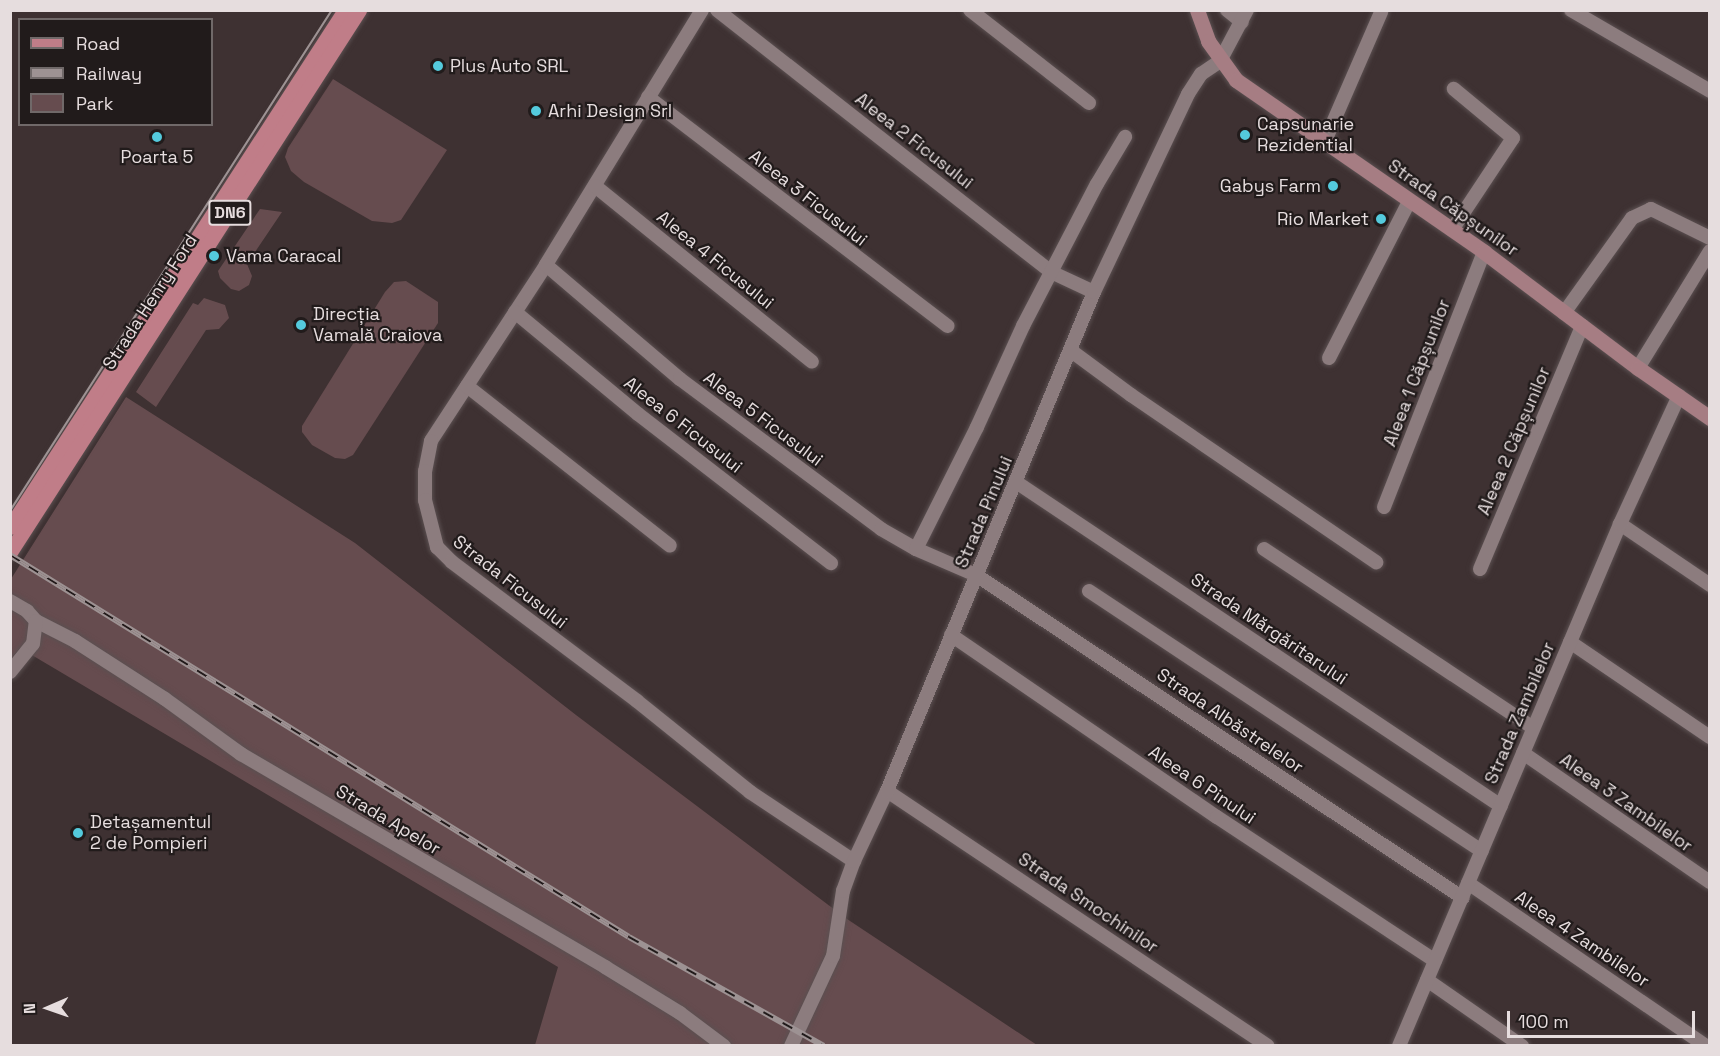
<!DOCTYPE html>
<html>
<head>
<meta charset="utf-8">
<style>
  body { margin:0 }
  #map { position:relative; width:1720px; height:1056px; overflow:hidden; background:#3e3132; font-family:"Space Grotesk",sans-serif }
  div>[style] { position:absolute }
  .green>* { inset:0; background:#664c4f }
  .roads { filter:drop-shadow(0 0 2px #5b5051) drop-shadow(0 0 2px #5b5051) }
  .street>* { height:14px; margin:-7px; padding:0 7px; transform-origin:7px; border-radius:7px; background:#8c7c7e }
  .secondary>* { height:15px; margin:-7.5px; padding:0 7.5px; transform-origin:7.5px; border-radius:7.5px; background:#a67d83 }
  .primary>* { height:15px; margin:-7.5px; padding:0 7.5px; transform-origin:7.5px; border-radius:7.5px; background:#c07d88 }
  .tram>* { height:1.5px; margin:-0.75px; padding:0 0.75px; transform-origin:0.75px; border-radius:0.75px; background:#9d9293 }
  .rail>* { height:6px; margin-top:-3px; transform-origin:0; background:repeating-linear-gradient(90deg,#211b1b 0 11px,#9d9293 0 22px); box-sizing:border-box; border-block:2px solid #9d9293 }
  .dots>* { width:16px; height:16px; translate:-50% -50%; box-sizing:border-box; border:3px solid #211b1b; border-radius:50% }
  span { translate:-50% -50%; white-space:nowrap; text-align:center; line-height:1.15; -webkit-text-stroke:4.5px #211b1b; paint-order:stroke }
  .shield-label span { padding:2px 4px; background:#211b1b; border:2px solid; border-radius:4px; -webkit-text-stroke-width:0 }
  .shield-label { font-size:16px; color:#e6ddde; font-weight:700 }
  .poi-label { font-size:18px; color:#e6ddde }
  .left { translate:0 -50%; text-align:left }
  .right { translate:-100% -50%; text-align:right }
  .street-label { font-size:18px; color:#e6ddde }
  .frame { position:absolute; inset:0; border:12px solid #e6ddde; pointer-events:none }
  .legend { position:absolute; left:18px; top:18px; width:195px; height:108px; box-sizing:border-box; background:#211b1b; border:2px solid #706969; margin:0; padding:8px 10px; list-style:none; font-size:18px; color:#e6ddde }
  .legend li { display:flex; align-items:center; gap:12px; height:30px }
  .legend b { width:30px; border:2px solid #706969 }
  .north { position:absolute; left:18px; top:978px; width:60px; height:60px; -webkit-text-stroke:4px #211b1b; paint-order:stroke; rotate:268deg; font-size:16px; font-weight:700; line-height:24px; text-align:center; color:#e6ddde }
  .north::after { content:''; display:block; margin:auto; width:21px; height:27px; background:#e6ddde; clip-path:polygon(50% 0,100% 100%,50% 72%,0 100%) }
  .scale { position:absolute; left:1507px; top:1011px; width:188px; height:27px; box-sizing:border-box; border:3px solid #e6ddde; border-top:0; padding-left:8px; font-size:18px; line-height:21px; white-space:nowrap; color:#e6ddde; -webkit-text-stroke:4px #211b1b; paint-order:stroke }
</style>
</head>
<body>
<div id="map">
  <div class="green">
    <div style="clip-path:polygon(333px 79px,447px 150px,401px 220px,392px 223px,372px 221px,304px 182px,291px 171px,285px 157px,288px 148px)"></div>
    <div style="clip-path:polygon(260px 209px,282px 212px,247px 264px,252px 276px,249px 285px,239px 291px,231px 289px,220px 278px,218px 271px)"></div>
    <div style="clip-path:polygon(406px 281px,438px 302px,438px 323px,353px 455px,345px 459px,335px 458px,312px 445px,302px 432px,302px 426px,385px 292px,394px 282px)"></div>
    <div style="clip-path:polygon(204px 298px,225px 305px,229px 318px,219px 329px,206px 330px,156px 407px,136px 392px,193px 303px,198px 305px)"></div>
    <div style="clip-path:polygon(126px 397px,355px 543px,576px 715px,847px 919px,1037px 1045px,535px 1045px,558px 967px,20px 648px,11px 659px,11px 579px)"></div>
  </div>
  <div class="roads">
    <div class="street">
      <div style="left:702px;top:10px;width:299px;rotate:121.5deg"></div>
      <div style="left:546px;top:265px;width:210px;rotate:123.2deg"></div>
      <div style="left:431px;top:441px;width:31px;rotate:101deg"></div>
      <div style="left:425px;top:471px;width:29px;rotate:90deg"></div>
      <div style="left:425px;top:500px;width:49px;rotate:75.7deg"></div>
      <div style="left:437px;top:547px;width:21px;rotate:45deg"></div>
      <div style="left:452px;top:562px;width:231px;rotate:36.9deg"></div>
      <div style="left:637px;top:701px;width:145px;rotate:38.8deg"></div>
      <div style="left:750px;top:792px;width:125px;rotate:33.6deg"></div>
      <div style="left:717px;top:10px;width:424px;rotate:38.1deg"></div>
      <div style="left:1051px;top:272px;width:47px;rotate:24.9deg"></div>
      <div style="left:970px;top:10px;width:151px;rotate:38deg"></div>
      <div style="left:1227px;top:10px;width:19px;rotate:39deg"></div>
      <div style="left:1571px;top:10px;width:161px;rotate:30.2deg"></div>
      <div style="left:648px;top:97px;width:377px;rotate:37.4deg"></div>
      <div style="left:1325px;top:141px;width:141px;rotate:-66.5deg"></div>
      <div style="left:595px;top:186px;width:279px;rotate:39deg"></div>
      <div style="left:1452px;top:230px;width:110px;rotate:-56.5deg"></div>
      <div style="left:1513px;top:138px;width:77px;rotate:-140.3deg"></div>
      <div style="left:546px;top:265px;width:176px;rotate:40.4deg"></div>
      <div style="left:680px;top:379px;width:251px;rotate:36.7deg"></div>
      <div style="left:881px;top:529px;width:40px;rotate:29.7deg"></div>
      <div style="left:916px;top:549px;width:65px;rotate:23.4deg"></div>
      <div style="left:976px;top:575px;width:584px;rotate:33.55deg"></div>
      <div style="left:515px;top:312px;width:160px;rotate:39.7deg"></div>
      <div style="left:638px;top:414px;width:244px;rotate:37.7deg"></div>
      <div style="left:1564px;top:313px;width:117px;rotate:-54.4deg"></div>
      <div style="left:1632px;top:218px;width:21px;rotate:-25deg"></div>
      <div style="left:1651px;top:209px;width:66px;rotate:26.2deg"></div>
      <div style="left:1070px;top:350px;width:76px;rotate:36.4deg"></div>
      <div style="left:1131px;top:395px;width:297px;rotate:34.3deg"></div>
      <div style="left:1329px;top:358px;width:175px;rotate:-62.9deg"></div>
      <div style="left:1638px;top:368px;width:137px;rotate:-58.4deg"></div>
      <div style="left:467px;top:386px;width:258px;rotate:38.2deg"></div>
      <div style="left:1016px;top:482px;width:583px;rotate:33.74deg"></div>
      <div style="left:1384px;top:507px;width:274px;rotate:-68.6deg"></div>
      <div style="left:1620px;top:524px;width:109px;rotate:34.1deg"></div>
      <div style="left:916px;top:549px;width:136px;rotate:-63.4deg"></div>
      <div style="left:977px;top:427px;width:111px;rotate:-65.5deg"></div>
      <div style="left:1023px;top:326px;width:160px;rotate:-62.5deg"></div>
      <div style="left:1097px;top:184px;width:55px;rotate:-59.2deg"></div>
      <div style="left:1264px;top:549px;width:323px;rotate:33.6deg"></div>
      <div style="left:1480px;top:569px;width:264px;rotate:-67.2deg"></div>
      <div style="left:1089px;top:591px;width:471px;rotate:33.5deg"></div>
      <div style="left:10px;top:601px;width:20px;rotate:30deg"></div>
      <div style="left:27px;top:611px;width:13px;rotate:48deg"></div>
      <div style="left:36px;top:621px;width:44px;rotate:27.1deg"></div>
      <div style="left:75px;top:641px;width:107px;rotate:32.8deg"></div>
      <div style="left:165px;top:699px;width:94px;rotate:35.9deg"></div>
      <div style="left:241px;top:754px;width:422px;rotate:30.3deg"></div>
      <div style="left:605px;top:967px;width:88px;rotate:31.5deg"></div>
      <div style="left:680px;top:1013px;width:55px;rotate:36.9deg"></div>
      <div style="left:951px;top:635px;width:322px;rotate:34.4deg"></div>
      <div style="left:1217px;top:817px;width:261px;rotate:33.4deg"></div>
      <div style="left:1570px;top:642px;width:169px;rotate:34.2deg"></div>
      <div style="left:10px;top:672px;width:36px;rotate:-51deg"></div>
      <div style="left:33px;top:644px;width:23px;rotate:-83deg"></div>
      <div style="left:1523px;top:753px;width:227px;rotate:34.6deg"></div>
      <div style="left:887px;top:791px;width:458px;rotate:33.8deg"></div>
      <div style="left:1468px;top:883px;width:288px;rotate:34.4deg"></div>
      <div style="left:1427px;top:980px;width:116px;rotate:34.8deg"></div>
      <div style="left:791px;top:1046px;width:99px;rotate:-65deg"></div>
      <div style="left:833px;top:956px;width:66px;rotate:-81.3deg"></div>
      <div style="left:843px;top:891px;width:32px;rotate:-70deg"></div>
      <div style="left:854px;top:861px;width:77px;rotate:-64.8deg"></div>
      <div style="left:887px;top:791px;width:540px;rotate:-67.47deg"></div>
      <div style="left:1094px;top:292px;width:219px;rotate:-64.6deg"></div>
      <div style="left:1188px;top:94px;width:24px;rotate:-57deg"></div>
      <div style="left:1201px;top:74px;width:23px;rotate:-34deg"></div>
      <div style="left:1220px;top:61px;width:58px;rotate:-62.1deg"></div>
      <div style="left:1399px;top:1046px;width:567px;rotate:-67.05deg"></div>
      <div style="left:1620px;top:524px;width:141px;rotate:-65.3deg"></div>
    </div>
    <div class="secondary">
      <div style="left:1197px;top:10px;width:33px;rotate:70deg"></div>
      <div style="left:1208px;top:41px;width:48px;rotate:54.3deg"></div>
      <div style="left:1236px;top:80px;width:302px;rotate:34.7deg"></div>
      <div style="left:1484px;top:252px;width:193px;rotate:37deg"></div>
      <div style="left:1638px;top:368px;width:88px;rotate:34.8deg"></div>
    </div>
    <div class="primary">
      <div style="left:10px;top:527px;width:616px;rotate:-57.06deg"></div>
      <div style="left:10px;top:552px;width:645px;rotate:-57.22deg"></div>
    </div>
  </div>
  <div class="tram">
    <div style="left:10px;top:511px;width:596px;rotate:-57.27deg"></div>
  </div>
  <div class="rail">
    <div style="left:10px;top:555px;width:727px;rotate:31.68deg"></div>
    <div style="left:629px;top:937px;width:223px;rotate:29.2deg"></div>
  </div>
  <div class="dots">
    <div style="left:438px;top:66px;background:#54cadd"></div>
    <div style="left:536px;top:111px;background:#54cadd"></div>
    <div style="left:1245px;top:135px;background:#54cadd"></div>
    <div style="left:157px;top:137px;background:#54cadd"></div>
    <div style="left:1333px;top:186px;background:#54cadd"></div>
    <div style="left:1381px;top:219px;background:#54cadd"></div>
    <div style="left:214px;top:256px;background:#54cadd"></div>
    <div style="left:301px;top:325px;background:#54cadd"></div>
    <div style="left:78px;top:833px;background:#54cadd"></div>
  </div>
  <div class="shield-label">
    <span style="left:230px;top:213px">DN6</span>
  </div>
  <div class="poi-label">
    <span class="left" style="left:450px;top:66px">Plus Auto SRL</span>
    <span class="left" style="left:548px;top:111px">Arhi Design Srl</span>
    <span class="left" style="left:1257px;top:135px">Capsunarie<br>Rezidential</span>
    <span style="left:157px;top:157px">Poarta 5</span>
    <span class="right" style="left:1321px;top:186px">Gabys Farm</span>
    <span class="right" style="left:1369px;top:219px">Rio Market</span>
    <span class="left" style="left:226px;top:256px">Vama Caracal</span>
    <span class="left" style="left:313px;top:325px">Direcția<br>Vamală Craiova</span>
    <span class="left" style="left:90px;top:833px">Detașamentul<br>2 de Pompieri</span>
  </div>
  <div class="street-label">
    <span style="left:914px;top:141px;rotate:38deg">Aleea 2 Ficusului</span>
    <span style="left:808px;top:198px;rotate:38deg">Aleea 3 Ficusului</span>
    <span style="left:1453px;top:208px;rotate:35deg">Strada Căpșunilor</span>
    <span style="left:715px;top:260px;rotate:39deg">Aleea 4 Ficusului</span>
    <span style="left:150px;top:302px;rotate:-57deg">Strada Henry Ford</span>
    <span style="left:1417px;top:373px;rotate:-69deg">Aleea 1 Căpșunilor</span>
    <span style="left:763px;top:419px;rotate:37deg">Aleea 5 Ficusului</span>
    <span style="left:683px;top:425px;rotate:38deg">Aleea 6 Ficusului</span>
    <span style="left:1514px;top:441px;rotate:-67deg">Aleea 2 Căpșunilor</span>
    <span style="left:984px;top:512px;rotate:-67deg">Strada Pinului</span>
    <span style="left:510px;top:582px;rotate:38deg">Strada Ficusului</span>
    <span style="left:1269px;top:629px;rotate:34deg">Strada Mărgăritarului</span>
    <span style="left:1520px;top:713px;rotate:-67deg">Strada Zambilelor</span>
    <span style="left:1230px;top:721px;rotate:34deg">Strada Albăstrelelor</span>
    <span style="left:1202px;top:785px;rotate:34deg">Aleea 6 Pinului</span>
    <span style="left:1626px;top:803px;rotate:35deg">Aleea 3 Zambilelor</span>
    <span style="left:388px;top:820px;rotate:31deg">Strada Apelor</span>
    <span style="left:1088px;top:903px;rotate:34deg">Strada Smochinilor</span>
    <span style="left:1582px;top:939px;rotate:34deg">Aleea 4 Zambilelor</span>
  </div>
  <div class="frame"></div>
  <ul class="legend">
  <li><b style="height:8px;background:#c07d88"></b>Road</li>
  <li><b style="height:8px;background:#9d9293"></b>Railway</li>
  <li><b style="height:16px;background:#664c4f"></b>Park</li>
  </ul>
  <div class="north">N</div>
  <div class="scale">100 m</div>
</div>
</body>
</html>
